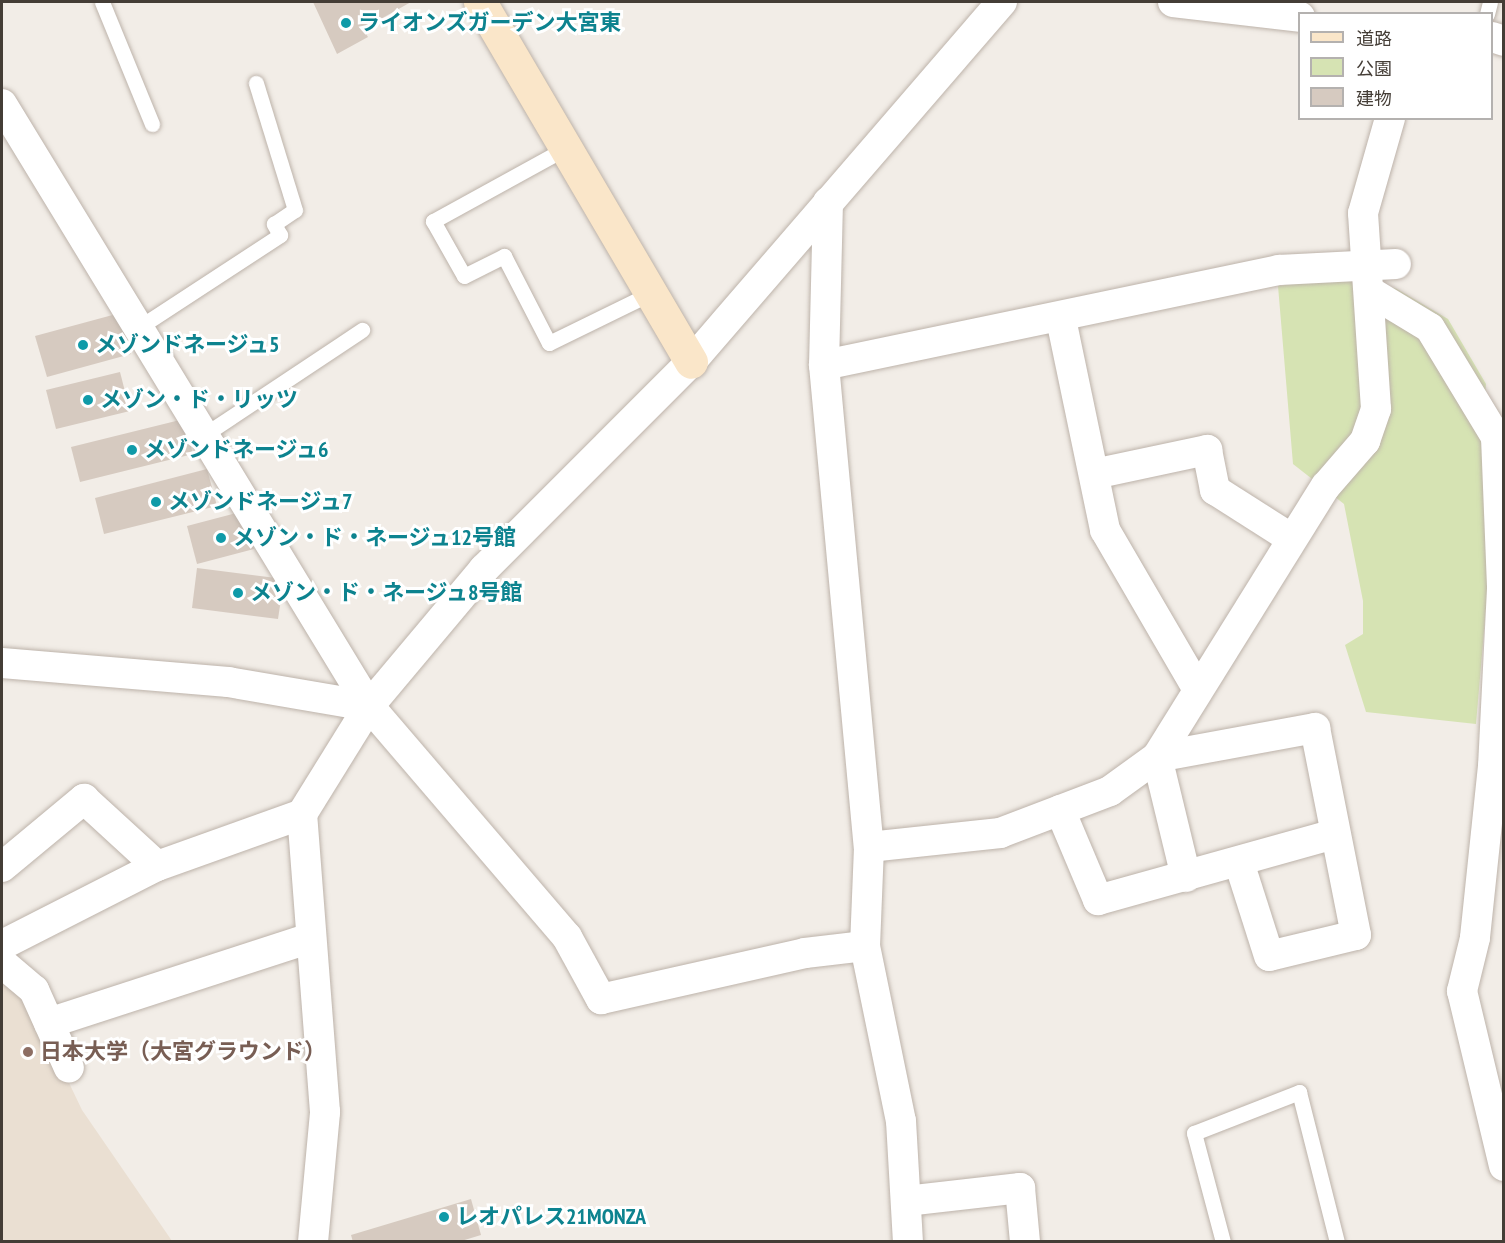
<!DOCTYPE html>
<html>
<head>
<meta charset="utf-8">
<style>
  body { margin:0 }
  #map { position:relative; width:1505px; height:1243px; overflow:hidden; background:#f2ede7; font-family:"PT Sans Narrow","Noto Sans JP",sans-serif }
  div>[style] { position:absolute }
  .education>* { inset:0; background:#eadfd2 }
  .green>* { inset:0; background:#d6e3b3 }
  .building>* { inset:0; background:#d6cac0 }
  .roads { filter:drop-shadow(0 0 2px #bdb3aa) drop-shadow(0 0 2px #bdb3aa) }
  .lane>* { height:15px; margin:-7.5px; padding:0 7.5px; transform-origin:7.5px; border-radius:7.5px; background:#fff }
  .street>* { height:30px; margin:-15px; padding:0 15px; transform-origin:15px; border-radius:15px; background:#fff }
  .secondary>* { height:33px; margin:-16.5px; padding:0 16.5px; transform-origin:16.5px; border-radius:16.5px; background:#fae6c9 }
  .dots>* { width:16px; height:16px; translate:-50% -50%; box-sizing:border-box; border:3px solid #fff; border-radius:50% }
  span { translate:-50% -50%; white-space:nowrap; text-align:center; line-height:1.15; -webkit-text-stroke:6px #fff; paint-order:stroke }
  .culture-label { font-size:22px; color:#0d838f; font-weight:700 }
  .left { translate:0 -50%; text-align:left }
  .education-label { font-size:22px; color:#785e54; font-weight:700 }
  .frame { position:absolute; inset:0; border:3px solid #443d36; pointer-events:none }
  .legend { position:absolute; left:1298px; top:12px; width:195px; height:108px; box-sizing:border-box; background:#fff; border:2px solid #b4b1af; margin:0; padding:8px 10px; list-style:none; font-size:18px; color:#443d36 }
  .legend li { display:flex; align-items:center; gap:12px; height:30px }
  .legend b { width:30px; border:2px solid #b4b1af }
</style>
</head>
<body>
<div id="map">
  <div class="education">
    <div style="clip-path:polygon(2px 969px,27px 995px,82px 1110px,172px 1241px,2px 1241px)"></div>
  </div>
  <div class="green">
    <div style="clip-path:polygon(1354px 276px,1397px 289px,1448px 319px,1486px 384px,1481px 441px,1492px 538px,1476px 724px,1366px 712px,1345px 645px,1363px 634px,1363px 601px,1344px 504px,1293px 464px,1278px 286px)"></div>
  </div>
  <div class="building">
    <div style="clip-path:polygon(313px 2px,411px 2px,363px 29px,368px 37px,337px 54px)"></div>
    <div style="clip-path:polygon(120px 313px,131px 354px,47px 377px,35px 336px)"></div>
    <div style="clip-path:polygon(120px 372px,130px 411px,56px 429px,46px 390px)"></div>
    <div style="clip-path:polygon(184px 419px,193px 454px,80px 482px,71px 447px)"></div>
    <div style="clip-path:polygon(207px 469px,217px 506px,104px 534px,95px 498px)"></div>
    <div style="clip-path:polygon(244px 511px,254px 549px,197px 564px,187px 526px)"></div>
    <div style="clip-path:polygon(197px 568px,284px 579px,278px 619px,192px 608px)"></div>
    <div style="clip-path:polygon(471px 1199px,481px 1235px,458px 1242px,353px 1242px,351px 1235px)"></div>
  </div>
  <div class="roads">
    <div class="lane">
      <div style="left:102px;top:2px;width:132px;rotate:67.7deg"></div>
      <div style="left:1487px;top:14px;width:12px;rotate:-76deg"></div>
      <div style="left:566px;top:148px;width:152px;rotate:151.2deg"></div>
      <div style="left:433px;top:221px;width:63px;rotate:60.6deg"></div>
      <div style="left:464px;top:276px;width:45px;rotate:-26.6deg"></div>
      <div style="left:504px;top:256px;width:98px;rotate:62.7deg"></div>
      <div style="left:549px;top:343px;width:111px;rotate:-26.1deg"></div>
      <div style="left:138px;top:328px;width:170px;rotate:-33.2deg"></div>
      <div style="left:280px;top:235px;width:13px;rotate:-119deg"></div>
      <div style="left:274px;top:224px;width:25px;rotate:-34deg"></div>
      <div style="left:295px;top:210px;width:133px;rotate:-107.1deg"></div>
      <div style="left:204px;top:435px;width:190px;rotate:-33.6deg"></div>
      <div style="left:1223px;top:1242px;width:113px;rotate:-104.9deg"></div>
      <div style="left:1194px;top:1133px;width:113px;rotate:-21.3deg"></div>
      <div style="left:1299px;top:1092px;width:155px;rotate:75.8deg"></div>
    </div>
    <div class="street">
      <div style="left:1173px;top:2px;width:128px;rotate:6.7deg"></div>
      <div style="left:1492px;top:37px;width:13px;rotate:18deg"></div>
      <div style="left:2px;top:104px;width:705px;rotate:58.63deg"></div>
      <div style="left:828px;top:202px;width:163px;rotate:91.4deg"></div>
      <div style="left:824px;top:365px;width:484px;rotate:84.7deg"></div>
      <div style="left:869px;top:847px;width:99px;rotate:92.3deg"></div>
      <div style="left:865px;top:946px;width:179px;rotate:78.4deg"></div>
      <div style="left:901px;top:1121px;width:121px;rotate:86.7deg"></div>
      <div style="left:1369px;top:291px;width:71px;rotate:31.2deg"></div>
      <div style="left:1430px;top:328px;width:127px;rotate:58.8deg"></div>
      <div style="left:1496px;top:437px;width:152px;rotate:87.7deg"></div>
      <div style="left:1502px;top:589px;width:177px;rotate:92.9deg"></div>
      <div style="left:1493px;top:766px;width:173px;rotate:96deg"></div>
      <div style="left:1475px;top:938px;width:55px;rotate:103.8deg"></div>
      <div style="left:1462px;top:991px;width:180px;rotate:76.5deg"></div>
      <div style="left:1061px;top:319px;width:216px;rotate:78.2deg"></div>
      <div style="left:1105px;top:530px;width:183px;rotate:59.8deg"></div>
      <div style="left:824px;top:365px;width:465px;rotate:-11.8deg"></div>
      <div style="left:1279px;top:270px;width:117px;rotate:-2.9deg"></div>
      <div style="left:1094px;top:474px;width:116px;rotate:-12deg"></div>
      <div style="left:1207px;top:450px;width:41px;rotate:78.7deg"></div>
      <div style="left:1215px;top:490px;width:91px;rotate:32.5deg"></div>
      <div style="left:2px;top:663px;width:227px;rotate:4.8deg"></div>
      <div style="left:228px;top:682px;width:143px;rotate:9.7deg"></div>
      <div style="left:369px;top:706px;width:304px;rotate:49.4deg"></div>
      <div style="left:567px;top:937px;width:71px;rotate:61.3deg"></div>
      <div style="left:601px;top:999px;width:209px;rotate:-12.7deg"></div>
      <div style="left:805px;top:953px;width:60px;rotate:-6.7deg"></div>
      <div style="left:1060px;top:810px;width:98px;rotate:67.1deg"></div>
      <div style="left:1098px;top:900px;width:245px;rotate:-15.6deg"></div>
      <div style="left:869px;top:847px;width:132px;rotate:-6.1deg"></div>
      <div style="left:1000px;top:833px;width:118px;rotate:-20.9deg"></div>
      <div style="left:1110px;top:791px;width:58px;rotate:-35.9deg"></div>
      <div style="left:1157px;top:757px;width:319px;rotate:-58.1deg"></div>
      <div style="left:1326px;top:486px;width:60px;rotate:-49.1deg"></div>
      <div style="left:1365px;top:441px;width:34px;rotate:-71deg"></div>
      <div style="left:1376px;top:409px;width:196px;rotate:-93.8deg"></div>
      <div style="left:1363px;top:213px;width:99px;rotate:-74.1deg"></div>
      <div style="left:2px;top:867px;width:107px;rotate:-39.7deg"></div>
      <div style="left:84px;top:799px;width:99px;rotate:42.5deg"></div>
      <div style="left:1186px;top:877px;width:123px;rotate:-103.6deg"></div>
      <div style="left:1157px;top:757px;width:161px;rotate:-10.4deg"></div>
      <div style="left:1315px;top:728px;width:211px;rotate:78.8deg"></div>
      <div style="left:1356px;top:935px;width:89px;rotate:166.4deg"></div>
      <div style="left:1269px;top:956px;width:99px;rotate:-107.7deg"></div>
      <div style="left:2px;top:945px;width:174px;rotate:-27deg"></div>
      <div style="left:157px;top:866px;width:154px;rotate:-19.7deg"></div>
      <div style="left:2px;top:963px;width:42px;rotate:40.2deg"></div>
      <div style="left:34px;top:990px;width:85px;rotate:65.8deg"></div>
      <div style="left:49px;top:1023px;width:275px;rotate:-18deg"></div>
      <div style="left:906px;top:1201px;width:115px;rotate:-6.5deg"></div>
      <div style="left:1020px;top:1188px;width:54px;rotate:84.7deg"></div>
      <div style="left:313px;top:1242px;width:131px;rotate:-84.7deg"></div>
      <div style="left:325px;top:1112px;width:299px;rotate:-94.4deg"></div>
      <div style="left:302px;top:814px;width:127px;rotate:-58.2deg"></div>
      <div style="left:369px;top:706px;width:179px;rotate:-50deg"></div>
      <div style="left:484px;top:569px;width:293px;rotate:-45deg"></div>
      <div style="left:691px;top:362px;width:476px;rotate:-49.2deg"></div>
    </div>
    <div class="secondary">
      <div style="left:480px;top:2px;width:417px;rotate:59.6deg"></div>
    </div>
  </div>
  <div class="dots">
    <div style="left:346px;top:23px;background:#0f9aa8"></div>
    <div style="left:83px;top:345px;background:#0f9aa8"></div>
    <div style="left:88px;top:400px;background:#0f9aa8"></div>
    <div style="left:132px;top:450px;background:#0f9aa8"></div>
    <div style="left:156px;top:502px;background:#0f9aa8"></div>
    <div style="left:221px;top:538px;background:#0f9aa8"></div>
    <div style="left:238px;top:593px;background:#0f9aa8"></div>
    <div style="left:28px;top:1052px;background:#8d6e63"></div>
    <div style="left:444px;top:1217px;background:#0f9aa8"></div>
  </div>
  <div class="culture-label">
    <span class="left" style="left:358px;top:23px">ライオンズガーデン大宮東</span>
    <span class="left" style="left:95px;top:345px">メゾンドネージュ5</span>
    <span class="left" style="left:100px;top:400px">メゾン・ド・リッツ</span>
    <span class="left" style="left:144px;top:450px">メゾンドネージュ6</span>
    <span class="left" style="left:168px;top:502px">メゾンドネージュ7</span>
    <span class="left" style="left:233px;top:538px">メゾン・ド・ネージュ12号館</span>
    <span class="left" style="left:250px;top:593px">メゾン・ド・ネージュ8号館</span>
    <span class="left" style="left:456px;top:1217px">レオパレス21MONZA</span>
  </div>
  <div class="education-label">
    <span class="left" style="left:40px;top:1052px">日本大学（大宮グラウンド）</span>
  </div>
  <div class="frame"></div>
  <ul class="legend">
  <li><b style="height:8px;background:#fae6c9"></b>道路</li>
  <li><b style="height:16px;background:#d6e3b3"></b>公園</li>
  <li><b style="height:16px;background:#d6cac0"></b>建物</li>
  </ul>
</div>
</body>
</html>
